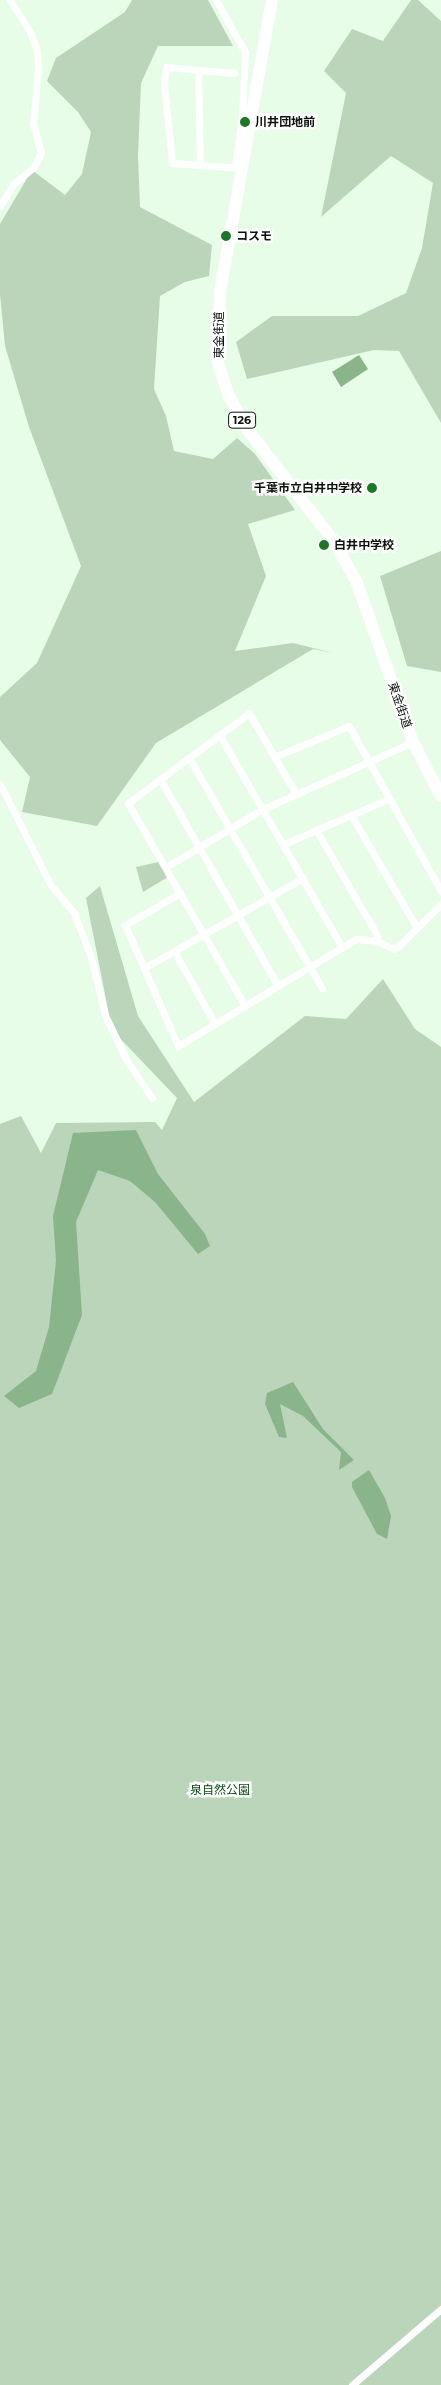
<!DOCTYPE html>
<html>
<head>
<meta charset="utf-8">
<style>
  body { margin:0 }
  #map { position:relative; width:441px; height:2385px; overflow:hidden; background:#e7fde7; font-family:Montserrat,"Noto Sans JP",sans-serif }
  div>[style] { position:absolute }
  .green>* { inset:0; background:#bbd5ba }
  .water>* { inset:0; background:#8ab58a }
  .street>* { height:7px; margin:-3.5px; padding:0 3.5px; transform-origin:3.5px; border-radius:3.5px; background:#fff }
  .highway>* { height:12px; margin:-6px; padding:0 6px; transform-origin:6px; border-radius:6px; background:#fff }
  .dots>* { width:14px; height:14px; translate:-50% -50%; box-sizing:border-box; border:2px solid #fff; border-radius:50% }
  span { translate:-50% -50%; white-space:nowrap; text-align:center; line-height:1.15; -webkit-text-stroke:5px #fff; paint-order:stroke }
  .shield-label span { padding:1px 4px; background:#fff; border:1px solid; border-radius:4px; -webkit-text-stroke-width:0 }
  .shield-label { font-size:11px; color:#0b120b; font-weight:700 }
  .poi-label { font-size:12px; color:#0b120b; font-weight:700 }
  .left { translate:0 -50%; text-align:left }
  .right { translate:-100% -50%; text-align:right }
  .street-label { font-size:12px; color:#0b120b }
  .park-label { font-size:12px; color:#0c4c14 }
</style>
</head>
<body>
<div id="map">
  <div class="green">
    <div style="clip-path:polygon(132px 0,208px 0,233px 46px,158px 46px,141px 83px,138px 156px,140px 207px,212px 245px,209px 276px,185px 282px,160px 296px,154px 389px,166px 416px,174px 451px,213px 459px,237px 438px,255px 454px,295px 510px,248px 524px,266px 576px,235px 651px,293px 643px,333px 653px,313px 649px,156px 743px,97px 826px,22px 812px,30px 777px,0 740px,0 697px,37px 663px,81px 566px,29px 427px,5px 346px,0 294px,0 224px,32px 170px,65px 195px,82px 174px,91px 132px,78px 112px,47px 81px,56px 58px,125px 12px)"></div>
    <div style="clip-path:polygon(411px 0,418px 0,441px 21px,441px 423px,399px 351px,374px 350px,247px 379px,236px 342px,272px 316px,358px 316px,406px 293px,422px 248px,433px 183px,391px 156px,321px 217px,346px 93px,324px 71px,352px 29px,383px 41px)"></div>
    <div style="clip-path:polygon(441px 551px,441px 672px,407px 666px,380px 576px)"></div>
    <div style="clip-path:polygon(159px 862px,168px 877px,143px 892px,136px 867px)"></div>
    <div style="clip-path:polygon(100px 886px,138px 1016px,194px 1102px,305px 1016px,346px 1019px,383px 979px,415px 1029px,441px 1047px,441px 2385px,0 2385px,0 1124px,21px 1116px,41px 1153px,56px 1123px,155px 1122px,162px 1130px,177px 1098px,112px 1030px,86px 898px)"></div>
  </div>
  <div class="water">
    <div style="clip-path:polygon(359px 355px,368px 369px,341px 387px,332px 372px)"></div>
    <div style="clip-path:polygon(136px 1130px,158px 1174px,205px 1234px,210px 1246px,198px 1254px,155px 1202px,130px 1181px,98px 1170px,76px 1222px,82px 1315px,52px 1394px,19px 1408px,4px 1396px,36px 1371px,49px 1327px,56px 1261px,53px 1216px,73px 1133px)"></div>
    <div style="clip-path:polygon(293px 1382px,323px 1429px,354px 1460px,339px 1470px,341px 1452px,303px 1416px,280px 1404px,287px 1438px,279px 1437px,265px 1404px,267px 1393px)"></div>
    <div style="clip-path:polygon(369px 1470px,385px 1498px,391px 1516px,387px 1539px,377px 1534px,352px 1487px,352px 1482px)"></div>
  </div>
  <div class="street">
    <div style="left:216px;top:0;width:60px;rotate:60.9deg"></div>
    <div style="left:245px;top:52px;width:65px;rotate:92.6deg"></div>
    <div style="left:242px;top:117px;width:49px;rotate:98.1deg"></div>
    <div style="left:198px;top:70px;width:94px;rotate:88.8deg"></div>
    <div style="left:234px;top:73px;width:68px;rotate:-175deg"></div>
    <div style="left:166px;top:67px;width:17px;rotate:97deg"></div>
    <div style="left:164px;top:84px;width:79px;rotate:84.2deg"></div>
    <div style="left:172px;top:163px;width:71px;rotate:4deg"></div>
    <div style="left:0;top:206px;width:26px;rotate:-59deg"></div>
    <div style="left:13px;top:184px;width:26px;rotate:-39deg"></div>
    <div style="left:33px;top:168px;width:17px;rotate:-62deg"></div>
    <div style="left:41px;top:153px;width:30px;rotate:-105deg"></div>
    <div style="left:33px;top:124px;width:55px;rotate:-84.8deg"></div>
    <div style="left:38px;top:69px;width:18px;rotate:-93deg"></div>
    <div style="left:37px;top:51px;width:20px;rotate:-110deg"></div>
    <div style="left:30px;top:32px;width:38px;rotate:-122deg"></div>
    <div style="left:220px;top:736px;width:244px;rotate:60deg"></div>
    <div style="left:274px;top:757px;width:81px;rotate:-22.5deg"></div>
    <div style="left:349px;top:726px;width:189px;rotate:60.9deg"></div>
    <div style="left:189px;top:758px;width:266px;rotate:60deg"></div>
    <div style="left:160px;top:779px;width:238px;rotate:60.3deg"></div>
    <div style="left:0;top:784px;width:112px;rotate:63.4deg"></div>
    <div style="left:50px;top:884px;width:38px;rotate:50deg"></div>
    <div style="left:74px;top:913px;width:47px;rotate:68.9deg"></div>
    <div style="left:91px;top:957px;width:60px;rotate:76.4deg"></div>
    <div style="left:105px;top:1015px;width:51px;rotate:64.4deg"></div>
    <div style="left:127px;top:1061px;width:45px;rotate:56deg"></div>
    <div style="left:351px;top:815px;width:131px;rotate:59.7deg"></div>
    <div style="left:316px;top:830px;width:121px;rotate:59.8deg"></div>
    <div style="left:377px;top:935px;width:6px;rotate:90deg"></div>
    <div style="left:284px;top:844px;width:113px;rotate:-23.4deg"></div>
    <div style="left:166px;top:867px;width:113px;rotate:-30.9deg"></div>
    <div style="left:263px;top:809px;width:164px;rotate:-24.1deg"></div>
    <div style="left:180px;top:893px;width:64px;rotate:149.8deg"></div>
    <div style="left:125px;top:925px;width:132px;rotate:66.3deg"></div>
    <div style="left:178px;top:1046px;width:208px;rotate:-31deg"></div>
    <div style="left:356px;top:939px;width:21px;rotate:5deg"></div>
    <div style="left:377px;top:941px;width:19px;rotate:25deg"></div>
    <div style="left:394px;top:949px;width:6px;rotate:-31deg"></div>
    <div style="left:399px;top:946px;width:59px;rotate:-45deg"></div>
    <div style="left:174px;top:951px;width:84px;rotate:60.7deg"></div>
    <div style="left:144px;top:968px;width:183px;rotate:-29.5deg"></div>
    <div style="left:245px;top:1006px;width:234px;rotate:-120deg"></div>
    <div style="left:128px;top:803px;width:151px;rotate:-36.6deg"></div>
    <div style="left:249px;top:713px;width:94px;rotate:59.9deg"></div>
    <div style="left:352px;top:2385px;width:117px;rotate:-40.5deg"></div>
  </div>
  <div class="highway">
    <div style="left:272px;top:0;width:298px;rotate:100.1deg"></div>
    <div style="left:220px;top:293px;width:70px;rotate:91.6deg"></div>
    <div style="left:218px;top:363px;width:35px;rotate:72deg"></div>
    <div style="left:229px;top:396px;width:38px;rotate:61deg"></div>
    <div style="left:247px;top:429px;width:142px;rotate:52.2deg"></div>
    <div style="left:334px;top:541px;width:48px;rotate:61.3deg"></div>
    <div style="left:357px;top:583px;width:169px;rotate:70.6deg"></div>
    <div style="left:413px;top:742px;width:61px;rotate:62.6deg"></div>
  </div>
  <div class="dots">
    <div style="left:245px;top:122px;background:#1c7827"></div>
    <div style="left:226px;top:236px;background:#1c7827"></div>
    <div style="left:372px;top:488px;background:#1c7827"></div>
    <div style="left:324px;top:545px;background:#1c7827"></div>
  </div>
  <div class="shield-label">
    <span style="left:242px;top:420px">126</span>
  </div>
  <div class="poi-label">
    <span class="left" style="left:255px;top:122px">川井団地前</span>
    <span class="left" style="left:236px;top:236px">コスモ</span>
    <span class="right" style="left:362px;top:488px">千葉市立白井中学校</span>
    <span class="left" style="left:334px;top:545px">白井中学校</span>
  </div>
  <div class="street-label">
    <span style="left:219px;top:335px;rotate:-90deg">東金街道</span>
    <span style="left:400px;top:705px;rotate:71deg">東金街道</span>
  </div>
  <div class="park-label">
    <span style="left:220px;top:1790px">泉自然公園</span>
  </div>
</div>
</body>
</html>
